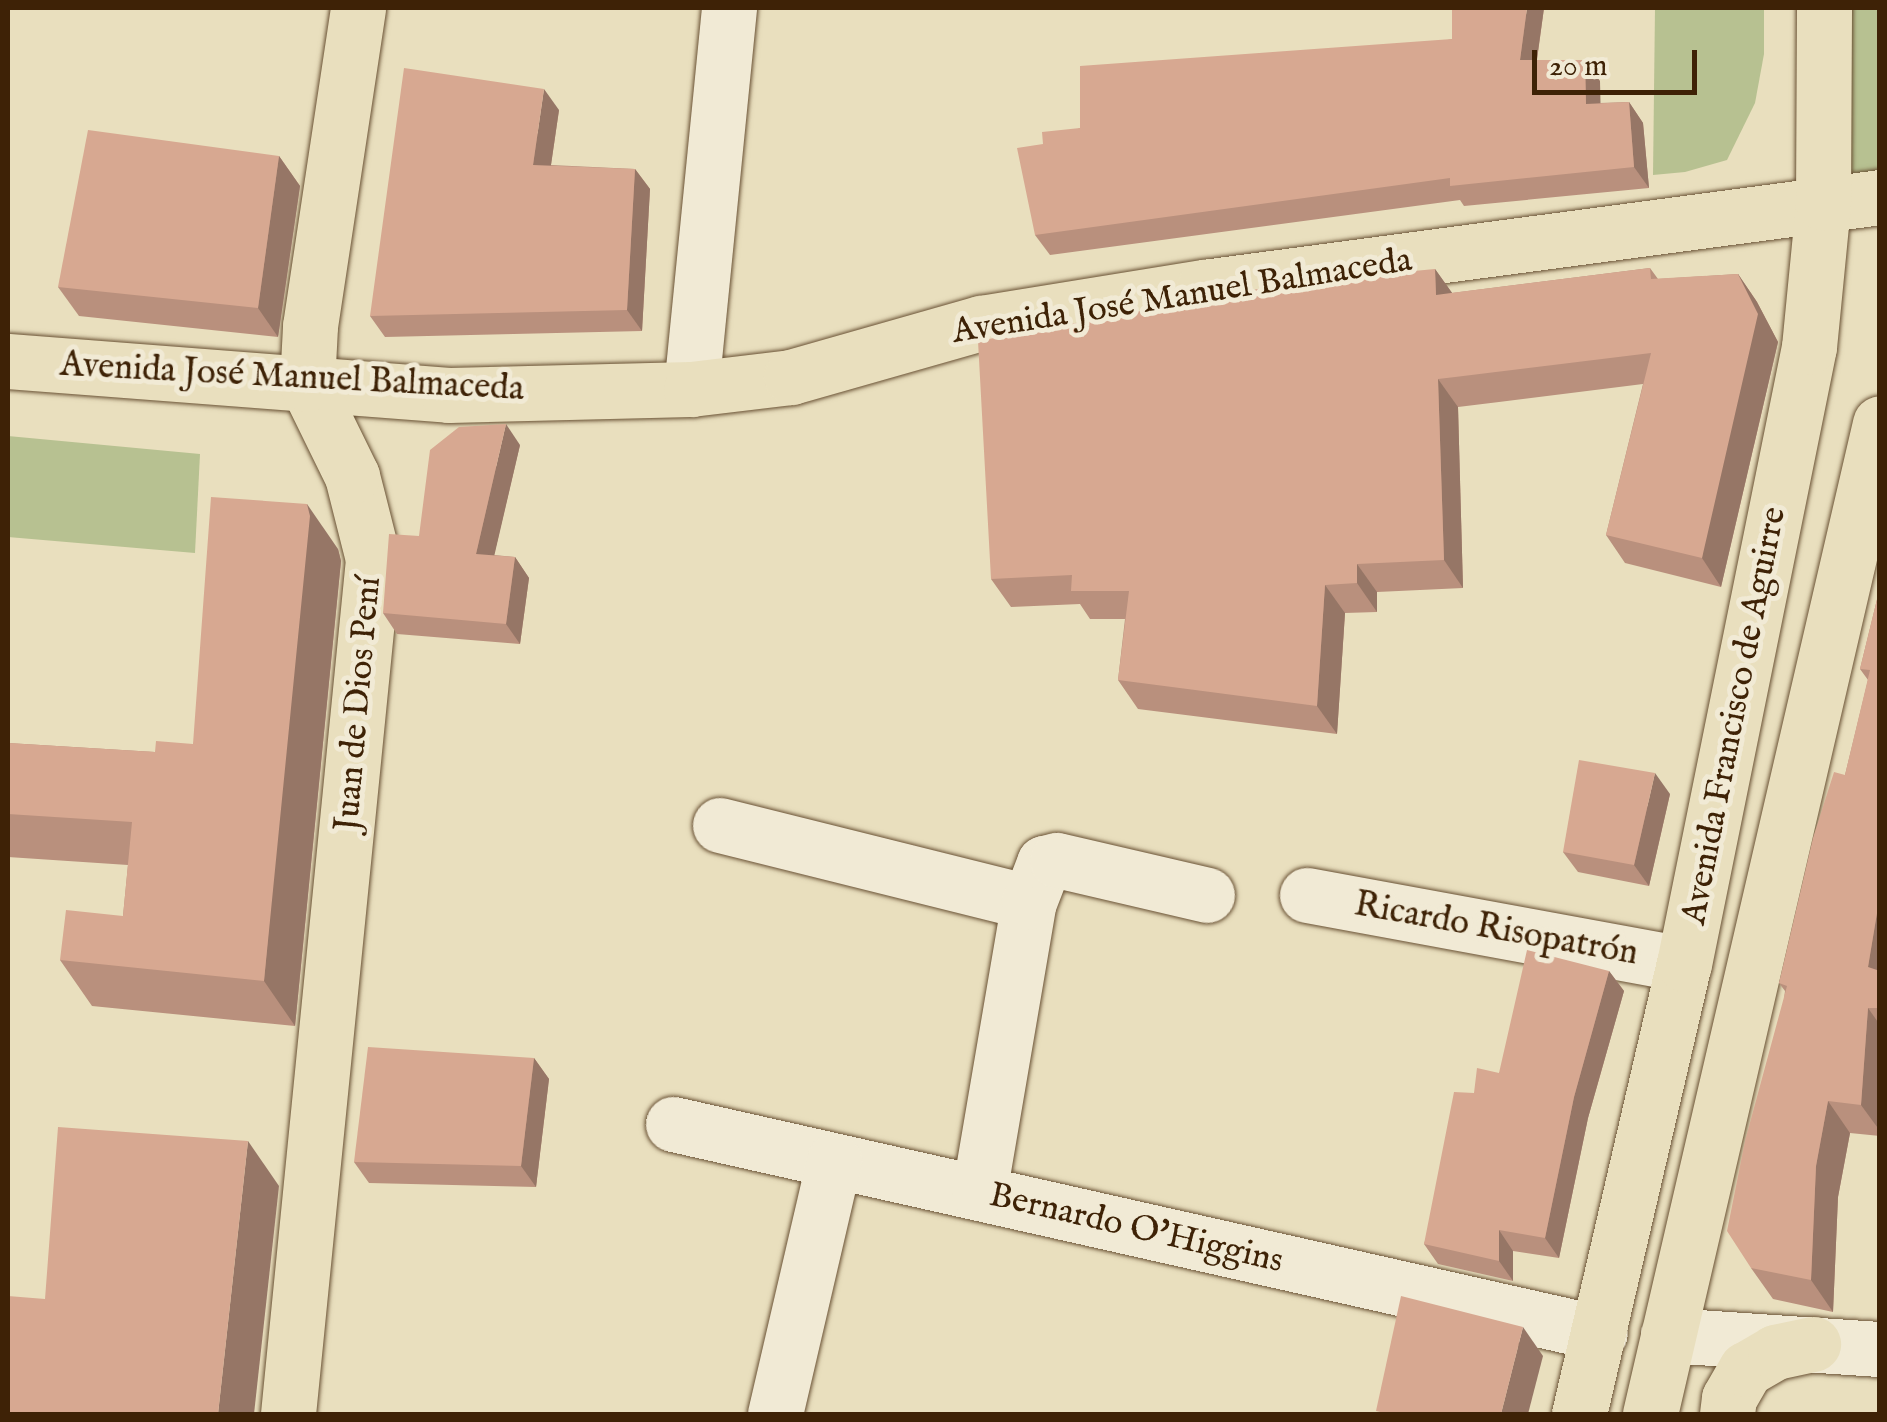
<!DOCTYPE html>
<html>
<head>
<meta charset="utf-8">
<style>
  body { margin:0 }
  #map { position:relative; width:1887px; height:1422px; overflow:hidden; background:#e9dfbe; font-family:"IM FELL English",serif }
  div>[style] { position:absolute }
  .green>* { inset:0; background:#b7c191 }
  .roads { filter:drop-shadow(0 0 2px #695134) drop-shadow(0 0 2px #695134) }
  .minor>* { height:55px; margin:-27.5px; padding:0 27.5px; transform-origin:27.5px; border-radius:27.5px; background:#f1ead5 }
  .major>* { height:55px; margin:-27.5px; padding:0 27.5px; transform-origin:27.5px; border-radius:27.5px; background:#e9dfbe }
  .wall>* { inset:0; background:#b9907d }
  .shaded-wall>* { inset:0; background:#967666 }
  .building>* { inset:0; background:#d7a891 }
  span { translate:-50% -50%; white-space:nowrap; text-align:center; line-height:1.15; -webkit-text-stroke:10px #f1ead5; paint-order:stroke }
  .street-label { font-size:35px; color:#3e2206 }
  .frame { position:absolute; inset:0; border:10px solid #3e2206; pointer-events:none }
  .scale { position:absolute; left:1532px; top:50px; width:165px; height:45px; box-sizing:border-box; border:5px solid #3e2206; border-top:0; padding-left:12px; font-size:30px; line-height:35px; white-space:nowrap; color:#3e2206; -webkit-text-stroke:8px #f1ead5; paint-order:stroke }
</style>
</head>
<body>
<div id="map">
  <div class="green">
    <div style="clip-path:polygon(1655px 8px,1764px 8px,1764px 54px,1755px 103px,1727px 160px,1685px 172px,1653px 175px)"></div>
    <div style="clip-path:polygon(1843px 8px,1879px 8px,1879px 174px,1841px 179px)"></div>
    <div style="clip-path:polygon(8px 436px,200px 454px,195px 553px,8px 537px)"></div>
  </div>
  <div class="roads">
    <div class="minor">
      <div style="left:691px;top:389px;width:383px;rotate:-84.3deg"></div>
      <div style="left:720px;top:825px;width:318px;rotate:14deg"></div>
      <div style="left:1307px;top:895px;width:383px;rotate:10.4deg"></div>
      <div style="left:673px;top:1124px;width:950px;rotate:12.71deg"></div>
      <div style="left:979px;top:1193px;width:295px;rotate:-80.3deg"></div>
      <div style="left:1029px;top:902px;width:42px;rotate:-69deg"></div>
      <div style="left:1044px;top:863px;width:13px;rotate:-13deg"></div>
      <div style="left:1057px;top:860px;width:154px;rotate:13.1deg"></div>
      <div style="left:1668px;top:1335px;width:212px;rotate:3.8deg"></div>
      <div style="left:775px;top:1414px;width:260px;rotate:-76.9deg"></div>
    </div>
    <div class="major">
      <div style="left:8px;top:361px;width:442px;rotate:4.4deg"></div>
      <div style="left:449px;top:395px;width:242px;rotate:-1.4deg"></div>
      <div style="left:691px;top:389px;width:101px;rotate:-6.8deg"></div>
      <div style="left:791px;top:377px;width:198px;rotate:-15.9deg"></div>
      <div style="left:981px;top:323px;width:226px;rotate:-9.2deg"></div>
      <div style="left:1204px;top:287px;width:682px;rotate:-7.58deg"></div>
      <div style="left:288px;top:1414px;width:859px;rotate:-84.32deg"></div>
      <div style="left:373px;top:559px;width:86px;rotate:-104.2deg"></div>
      <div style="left:352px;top:476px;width:102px;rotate:-116.1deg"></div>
      <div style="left:307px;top:384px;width:58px;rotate:-87deg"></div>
      <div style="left:310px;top:326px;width:322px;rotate:-81.4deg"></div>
      <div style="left:1579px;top:1414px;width:462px;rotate:-76.9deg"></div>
      <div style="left:1684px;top:964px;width:630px;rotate:-78.55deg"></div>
      <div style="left:1809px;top:347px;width:145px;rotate:-84.4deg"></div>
      <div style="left:1823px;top:203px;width:195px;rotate:-89.7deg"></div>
      <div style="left:1650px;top:1414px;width:1017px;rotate:-76.93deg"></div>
      <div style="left:1727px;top:1414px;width:16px;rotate:-83deg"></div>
      <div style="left:1729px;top:1398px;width:34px;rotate:-60deg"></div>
      <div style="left:1746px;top:1369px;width:34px;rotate:-30deg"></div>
      <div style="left:1775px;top:1352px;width:39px;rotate:-12deg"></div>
    </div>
  </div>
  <div class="wall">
    <div style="clip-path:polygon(1544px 8px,1537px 60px,1600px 81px,1600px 103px,1629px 102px,1643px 123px,1649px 188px,1464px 206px,1460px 200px,1050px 255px,1035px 235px,1043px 144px,1080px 128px,1452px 39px)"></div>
    <div style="clip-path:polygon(559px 110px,551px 165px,635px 169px,650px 189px,642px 331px,385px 337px,370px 316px)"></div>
    <div style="clip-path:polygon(279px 156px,300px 186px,278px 337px,79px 316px,58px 287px)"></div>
    <div style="clip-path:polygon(1650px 268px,1658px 279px,1738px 274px,1757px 302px,1778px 342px,1721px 587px,1625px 563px,1606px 535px,1643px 384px,1458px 407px,1463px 588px,1377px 592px,1377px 612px,1345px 613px,1337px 734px,1138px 709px,1118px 680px,1125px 619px,1090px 619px,1080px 604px,1011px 607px,991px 579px,1435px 269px,1452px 293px)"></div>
    <div style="clip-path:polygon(520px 445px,494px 555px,515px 557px,529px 578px,520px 644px,397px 634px,383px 613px,419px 536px)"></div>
    <div style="clip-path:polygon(338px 549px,341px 561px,295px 1026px,92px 1006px,60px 960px,123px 916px,128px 865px,8px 857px,8px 743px,155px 752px,193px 744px)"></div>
    <div style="clip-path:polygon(1880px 587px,1880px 1136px,1850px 1133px,1838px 1197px,1833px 1312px,1773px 1299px,1751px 1268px,1785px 991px,1779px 983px,1845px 775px,1868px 680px,1860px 669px)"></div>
    <div style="clip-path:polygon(1670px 794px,1649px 886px,1578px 872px,1563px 852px)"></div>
    <div style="clip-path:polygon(1609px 971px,1624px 991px,1588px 1118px,1559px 1258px,1513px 1251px,1513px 1281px,1438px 1264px,1424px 1244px,1474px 1093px,1499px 1073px)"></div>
    <div style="clip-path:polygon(534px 1058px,549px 1079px,536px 1187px,369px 1183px,354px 1162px)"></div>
  </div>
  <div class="shaded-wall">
    <div style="clip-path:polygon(1527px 8px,1544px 8px,1534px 80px,1520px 60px)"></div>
    <div style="clip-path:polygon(1585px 60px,1600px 81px,1601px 124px,1586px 104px)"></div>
    <div style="clip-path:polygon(544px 89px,559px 110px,548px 185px,533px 165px)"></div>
    <div style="clip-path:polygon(1629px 102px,1643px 123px,1649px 188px,1634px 167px)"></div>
    <div style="clip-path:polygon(279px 156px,300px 186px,278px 337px,258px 308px)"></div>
    <div style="clip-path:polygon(635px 169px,650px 189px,642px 331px,627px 310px)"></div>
    <div style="clip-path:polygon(1435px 269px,1455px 297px,1436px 295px)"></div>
    <div style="clip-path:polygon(1738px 274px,1757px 302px,1778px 342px,1721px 587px,1702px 558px)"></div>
    <div style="clip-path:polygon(1438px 379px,1458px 407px,1463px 588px,1444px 560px)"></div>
    <div style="clip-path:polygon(506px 424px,520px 445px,490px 574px,476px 554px)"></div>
    <div style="clip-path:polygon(307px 504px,338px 549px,341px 561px,295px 1026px,264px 981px)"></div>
    <div style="clip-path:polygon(515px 557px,529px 578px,520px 644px,506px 624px)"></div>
    <div style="clip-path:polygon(1357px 564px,1377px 592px,1377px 612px,1357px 583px)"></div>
    <div style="clip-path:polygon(1325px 585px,1345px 613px,1337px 734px,1317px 706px)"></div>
    <div style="clip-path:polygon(1655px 773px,1670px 794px,1649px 886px,1634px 865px)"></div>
    <div style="clip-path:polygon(1880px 895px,1880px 984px,1868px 967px)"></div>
    <div style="clip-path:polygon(1609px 971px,1624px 991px,1588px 1118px,1559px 1258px,1545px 1238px,1574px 1097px)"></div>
    <div style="clip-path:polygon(1868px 1008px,1880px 1025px,1880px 1131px,1861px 1105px)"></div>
    <div style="clip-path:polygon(534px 1058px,549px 1079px,536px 1187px,521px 1166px)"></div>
    <div style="clip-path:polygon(1828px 1101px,1850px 1133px,1838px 1197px,1833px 1312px,1811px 1280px,1816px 1166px)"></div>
    <div style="clip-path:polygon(248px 1141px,279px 1186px,254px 1414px,218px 1414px)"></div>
    <div style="clip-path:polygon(1499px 1230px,1513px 1251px,1513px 1281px,1499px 1261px)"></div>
    <div style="clip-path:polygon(1523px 1327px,1543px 1356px,1528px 1414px,1501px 1414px)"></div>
  </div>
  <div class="building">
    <div style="clip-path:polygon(1452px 8px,1527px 8px,1520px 60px,1585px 60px,1586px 104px,1629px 102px,1634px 167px,1450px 186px,1450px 178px,1035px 235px,1017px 148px,1043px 144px,1042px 132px,1080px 128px,1080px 66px,1452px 39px)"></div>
    <div style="clip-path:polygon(404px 68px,544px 89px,533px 165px,635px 169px,627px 310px,370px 316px)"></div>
    <div style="clip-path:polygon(88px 130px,279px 156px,258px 308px,58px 287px)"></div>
    <div style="clip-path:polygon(1650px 268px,1651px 279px,1738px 274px,1758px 314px,1702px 558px,1606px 535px,1651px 353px,1438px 379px,1444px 560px,1357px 564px,1357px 583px,1325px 585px,1317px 706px,1118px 680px,1129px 591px,1071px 591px,1072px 575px,991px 579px,978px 341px,1296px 282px,1435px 269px,1436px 295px)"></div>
    <div style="clip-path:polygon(506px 424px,476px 554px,515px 557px,506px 624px,383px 613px,389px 534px,419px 536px,430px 450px,459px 427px)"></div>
    <div style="clip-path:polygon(211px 497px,307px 504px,310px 516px,264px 981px,60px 960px,66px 910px,123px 916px,132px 822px,8px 814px,8px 743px,155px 752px,156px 741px,193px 744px)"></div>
    <div style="clip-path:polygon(1880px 587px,1880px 895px,1868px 967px,1880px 971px,1880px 1008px,1868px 1008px,1861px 1105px,1828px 1101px,1816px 1166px,1811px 1280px,1751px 1268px,1727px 1231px,1745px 1141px,1787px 986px,1779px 983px,1813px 838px,1834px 772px,1845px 775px,1870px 670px,1860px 669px)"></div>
    <div style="clip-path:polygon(1579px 760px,1655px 773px,1634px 865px,1563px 852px)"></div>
    <div style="clip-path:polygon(1527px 950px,1609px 971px,1574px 1097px,1545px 1238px,1499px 1230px,1499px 1261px,1424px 1244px,1454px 1092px,1474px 1093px,1477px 1068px,1499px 1073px)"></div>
    <div style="clip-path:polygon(368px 1047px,534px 1058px,521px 1166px,354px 1162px)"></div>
    <div style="clip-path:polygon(58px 1127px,248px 1141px,218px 1414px,8px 1414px,8px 1296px,45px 1299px)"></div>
    <div style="clip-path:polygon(1401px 1296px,1523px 1327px,1501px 1414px,1389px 1414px,1376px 1411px)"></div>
  </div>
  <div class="street-label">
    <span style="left:1182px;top:297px;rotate:-9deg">Avenida José Manuel Balmaceda</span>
    <span style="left:292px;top:378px;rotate:3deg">Avenida José Manuel Balmaceda</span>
    <span style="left:359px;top:704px;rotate:-85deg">Juan de Dios Pení</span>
    <span style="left:1735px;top:716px;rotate:-79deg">Avenida Francisco de Aguirre</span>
    <span style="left:1496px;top:930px;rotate:10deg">Ricardo Risopatrón</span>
    <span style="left:1136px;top:1229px;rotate:13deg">Bernardo O'Higgins</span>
  </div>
  <div class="frame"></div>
  <div class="scale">20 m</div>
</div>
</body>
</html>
